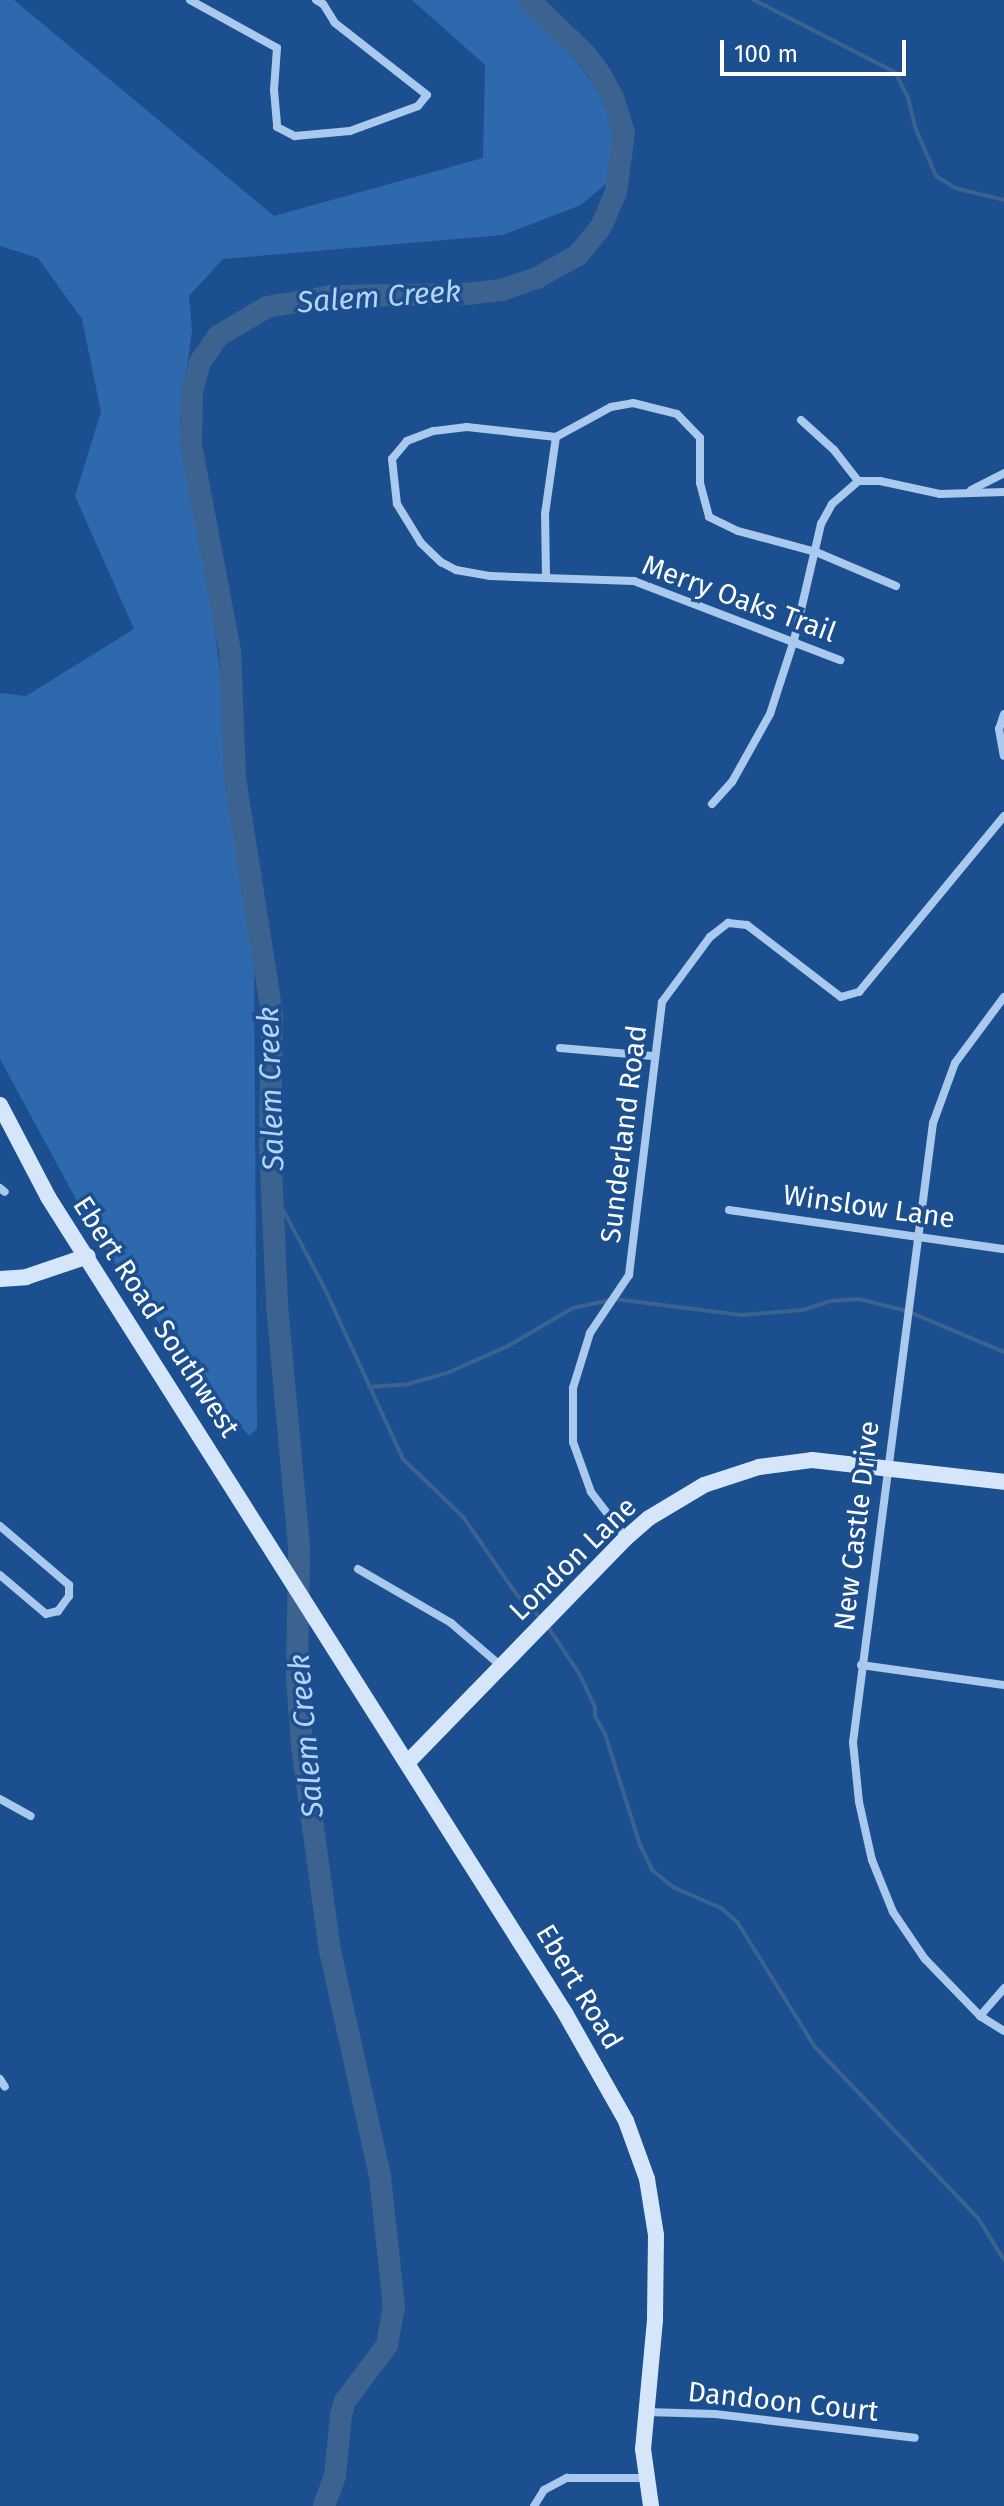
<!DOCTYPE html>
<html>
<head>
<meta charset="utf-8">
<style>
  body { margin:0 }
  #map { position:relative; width:1004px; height:2506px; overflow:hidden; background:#1b4f8f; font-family:"Fira Sans",sans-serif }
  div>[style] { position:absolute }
  .green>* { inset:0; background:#2e69ad }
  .stream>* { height:4px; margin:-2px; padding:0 2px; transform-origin:2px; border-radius:2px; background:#3c6290 }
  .river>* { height:22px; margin:-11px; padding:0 11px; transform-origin:11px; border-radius:11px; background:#3c6290 }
  .street>* { height:8px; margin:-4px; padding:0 4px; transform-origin:4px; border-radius:4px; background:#a9c9ee }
  .secondary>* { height:16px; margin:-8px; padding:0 8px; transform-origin:8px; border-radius:8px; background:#d6e6fa }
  span { translate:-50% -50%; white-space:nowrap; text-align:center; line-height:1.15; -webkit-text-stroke:7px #1b4f8f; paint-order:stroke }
  .street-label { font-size:28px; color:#fff }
  .water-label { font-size:30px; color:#b5d3f5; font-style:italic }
  .scale { position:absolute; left:720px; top:40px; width:186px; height:36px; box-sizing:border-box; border:4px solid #fff; border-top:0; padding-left:10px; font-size:24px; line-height:28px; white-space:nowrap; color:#fff; -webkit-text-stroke:6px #1b4f8f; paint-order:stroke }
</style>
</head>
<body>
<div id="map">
  <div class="green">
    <div style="clip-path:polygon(0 0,14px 0,274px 216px,483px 158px,485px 65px,412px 0,518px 0,576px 61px,607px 102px,618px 141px,608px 182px,581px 205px,503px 235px,223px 259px,189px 296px,192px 330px,180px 421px,192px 508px,209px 580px,254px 959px,257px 1429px,249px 1436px,195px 1372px,97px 1238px,0 1059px,0 693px,26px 696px,134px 629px,75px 496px,101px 412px,82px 319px,38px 258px,0 246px)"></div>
  </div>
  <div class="stream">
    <div style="left:754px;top:0;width:158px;rotate:27.1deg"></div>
    <div style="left:895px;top:72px;width:29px;rotate:63deg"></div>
    <div style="left:908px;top:98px;width:30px;rotate:76deg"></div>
    <div style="left:915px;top:127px;width:53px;rotate:66.8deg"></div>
    <div style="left:936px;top:176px;width:22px;rotate:32deg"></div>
    <div style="left:955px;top:188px;width:50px;rotate:13.8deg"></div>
    <div style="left:273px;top:1191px;width:106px;rotate:62deg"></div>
    <div style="left:323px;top:1285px;width:192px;rotate:65.3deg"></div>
    <div style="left:403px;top:1459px;width:85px;rotate:44deg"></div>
    <div style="left:464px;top:1518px;width:93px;rotate:55.5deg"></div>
    <div style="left:517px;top:1595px;width:36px;rotate:44deg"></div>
    <div style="left:369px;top:1387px;width:39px;rotate:-4deg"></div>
    <div style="left:408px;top:1384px;width:41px;rotate:-15.8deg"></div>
    <div style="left:447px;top:1373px;width:64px;rotate:-23.8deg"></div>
    <div style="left:506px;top:1347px;width:78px;rotate:-30.2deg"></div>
    <div style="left:573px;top:1308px;width:43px;rotate:-12.1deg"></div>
    <div style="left:615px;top:1299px;width:127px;rotate:7.2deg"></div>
    <div style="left:741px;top:1315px;width:62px;rotate:-4.6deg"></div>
    <div style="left:803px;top:1310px;width:28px;rotate:-18deg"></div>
    <div style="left:830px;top:1301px;width:29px;rotate:-4deg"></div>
    <div style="left:859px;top:1299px;width:49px;rotate:14deg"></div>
    <div style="left:907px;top:1311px;width:105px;rotate:22.9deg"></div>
    <div style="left:548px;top:1627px;width:58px;rotate:56.3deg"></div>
    <div style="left:580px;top:1675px;width:35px;rotate:65deg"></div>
    <div style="left:595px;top:1707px;width:9px;rotate:90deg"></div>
    <div style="left:595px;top:1716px;width:21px;rotate:61deg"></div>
    <div style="left:605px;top:1734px;width:116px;rotate:72.5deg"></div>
    <div style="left:640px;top:1845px;width:28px;rotate:64deg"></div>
    <div style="left:652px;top:1870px;width:27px;rotate:39deg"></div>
    <div style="left:673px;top:1887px;width:52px;rotate:23.6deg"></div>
    <div style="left:721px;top:1908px;width:23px;rotate:41deg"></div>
    <div style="left:738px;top:1923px;width:146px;rotate:58.2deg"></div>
    <div style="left:815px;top:2047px;width:236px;rotate:46.4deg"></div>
    <div style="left:978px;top:2218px;width:49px;rotate:58.2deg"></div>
  </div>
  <div class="river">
    <div style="left:324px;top:2506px;width:32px;rotate:-70deg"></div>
    <div style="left:335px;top:2476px;width:61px;rotate:-84.4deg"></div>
    <div style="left:341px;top:2415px;width:15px;rotate:-74deg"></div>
    <div style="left:345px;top:2401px;width:70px;rotate:-53.1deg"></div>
    <div style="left:387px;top:2345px;width:39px;rotate:-80deg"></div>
    <div style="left:394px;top:2307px;width:132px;rotate:-96.1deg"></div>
    <div style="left:380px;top:2176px;width:230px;rotate:-102.5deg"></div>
    <div style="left:330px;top:1951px;width:207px;rotate:-97.8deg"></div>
    <div style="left:302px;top:1746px;width:68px;rotate:-94.2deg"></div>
    <div style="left:297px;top:1678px;width:131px;rotate:-89.1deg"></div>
    <div style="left:299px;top:1547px;width:244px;rotate:-95.2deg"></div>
    <div style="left:277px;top:1304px;width:163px;rotate:-92.5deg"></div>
    <div style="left:270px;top:1141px;width:127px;rotate:-89.1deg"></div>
    <div style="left:272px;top:1014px;width:238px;rotate:-98.9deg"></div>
    <div style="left:235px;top:779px;width:128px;rotate:-92.2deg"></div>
    <div style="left:230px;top:651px;width:210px;rotate:-100.7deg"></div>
    <div style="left:191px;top:445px;width:53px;rotate:-88.9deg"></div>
    <div style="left:192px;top:392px;width:31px;rotate:-75deg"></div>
    <div style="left:200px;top:362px;width:32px;rotate:-55deg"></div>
    <div style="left:218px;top:336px;width:57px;rotate:-30.6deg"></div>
    <div style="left:267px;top:307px;width:66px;rotate:-9.6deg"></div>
    <div style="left:332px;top:296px;width:135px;rotate:-0.8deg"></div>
    <div style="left:467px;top:294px;width:35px;rotate:-7deg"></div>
    <div style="left:502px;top:290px;width:37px;rotate:-19deg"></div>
    <div style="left:537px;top:278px;width:47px;rotate:-29.3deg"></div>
    <div style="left:578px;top:255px;width:36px;rotate:-51deg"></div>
    <div style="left:601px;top:227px;width:39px;rotate:-67deg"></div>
    <div style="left:616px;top:191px;width:59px;rotate:-82.1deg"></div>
    <div style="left:624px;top:133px;width:37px;rotate:-107deg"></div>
    <div style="left:613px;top:98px;width:26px;rotate:-118deg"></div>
    <div style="left:601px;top:75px;width:26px;rotate:-127deg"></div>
    <div style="left:585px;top:54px;width:78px;rotate:-136deg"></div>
  </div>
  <div class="street">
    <div style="left:190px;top:0;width:99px;rotate:28.9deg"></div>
    <div style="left:277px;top:48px;width:42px;rotate:94.1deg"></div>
    <div style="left:274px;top:90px;width:37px;rotate:85deg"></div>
    <div style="left:277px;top:127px;width:20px;rotate:27deg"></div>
    <div style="left:295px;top:136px;width:55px;rotate:-5.2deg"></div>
    <div style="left:350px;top:131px;width:72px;rotate:-20.2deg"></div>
    <div style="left:418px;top:106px;width:14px;rotate:-51deg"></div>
    <div style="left:427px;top:95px;width:117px;rotate:-142deg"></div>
    <div style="left:335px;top:23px;width:22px;rotate:-122deg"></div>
    <div style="left:323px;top:4px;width:8px;rotate:-150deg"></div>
    <div style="left:801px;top:420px;width:45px;rotate:42.3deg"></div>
    <div style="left:834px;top:450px;width:39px;rotate:52deg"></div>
    <div style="left:556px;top:437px;width:90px;rotate:-173.6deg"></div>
    <div style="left:467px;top:427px;width:34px;rotate:173deg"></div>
    <div style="left:433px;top:431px;width:28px;rotate:159deg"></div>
    <div style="left:407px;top:441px;width:23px;rotate:130deg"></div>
    <div style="left:392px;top:459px;width:45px;rotate:83.7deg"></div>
    <div style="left:397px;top:504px;width:46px;rotate:58.4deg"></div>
    <div style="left:421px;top:543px;width:28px;rotate:44deg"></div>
    <div style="left:441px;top:562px;width:17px;rotate:28deg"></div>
    <div style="left:456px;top:570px;width:35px;rotate:10deg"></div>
    <div style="left:490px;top:576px;width:144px;rotate:2deg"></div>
    <div style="left:634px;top:581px;width:221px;rotate:21deg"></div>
    <div style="left:971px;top:490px;width:37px;rotate:-27deg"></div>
    <div style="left:546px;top:576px;width:62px;rotate:-90.9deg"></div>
    <div style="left:545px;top:514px;width:78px;rotate:-81.9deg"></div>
    <div style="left:556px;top:437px;width:63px;rotate:-28.6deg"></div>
    <div style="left:611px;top:407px;width:22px;rotate:-10deg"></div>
    <div style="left:633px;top:403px;width:45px;rotate:14deg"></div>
    <div style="left:677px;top:414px;width:33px;rotate:46deg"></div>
    <div style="left:700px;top:438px;width:45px;rotate:90deg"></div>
    <div style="left:700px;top:483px;width:35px;rotate:75deg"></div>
    <div style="left:709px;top:517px;width:32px;rotate:26deg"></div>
    <div style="left:738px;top:531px;width:81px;rotate:15.1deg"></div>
    <div style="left:816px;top:552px;width:87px;rotate:23deg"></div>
    <div style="left:1004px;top:714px;width:16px;rotate:108deg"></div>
    <div style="left:999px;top:729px;width:27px;rotate:80deg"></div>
    <div style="left:712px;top:804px;width:30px;rotate:-48deg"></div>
    <div style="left:732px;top:782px;width:78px;rotate:-60.8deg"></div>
    <div style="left:770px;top:714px;width:78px;rotate:-72deg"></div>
    <div style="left:794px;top:640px;width:119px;rotate:-76.9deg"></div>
    <div style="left:821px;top:524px;width:23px;rotate:-61deg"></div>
    <div style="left:832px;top:504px;width:35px;rotate:-41deg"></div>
    <div style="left:858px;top:481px;width:22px"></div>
    <div style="left:880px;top:481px;width:61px;rotate:12.2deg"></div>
    <div style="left:940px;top:494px;width:64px;rotate:-1.8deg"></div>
    <div style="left:1004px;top:997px;width:82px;rotate:126.6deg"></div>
    <div style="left:955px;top:1063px;width:64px;rotate:110.1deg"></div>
    <div style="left:933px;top:1123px;width:624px;rotate:97.36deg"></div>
    <div style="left:853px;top:1742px;width:60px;rotate:84.3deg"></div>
    <div style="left:859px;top:1802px;width:59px;rotate:77.4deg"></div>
    <div style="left:872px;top:1860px;width:56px;rotate:68deg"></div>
    <div style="left:893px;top:1912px;width:57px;rotate:55.8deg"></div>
    <div style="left:925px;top:1959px;width:79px;rotate:46deg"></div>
    <div style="left:980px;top:2016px;width:28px;rotate:32deg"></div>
    <div style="left:560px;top:1048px;width:93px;rotate:4.9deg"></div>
    <div style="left:0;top:1188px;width:6px;rotate:39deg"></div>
    <div style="left:729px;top:1210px;width:278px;rotate:8.1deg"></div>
    <div style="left:0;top:1526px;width:91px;rotate:40.5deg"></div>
    <div style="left:69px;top:1585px;width:11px;rotate:90deg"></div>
    <div style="left:69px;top:1596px;width:19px;rotate:126deg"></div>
    <div style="left:58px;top:1611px;width:12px;rotate:166deg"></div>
    <div style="left:46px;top:1614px;width:60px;rotate:-139.7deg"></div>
    <div style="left:626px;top:1538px;width:58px;rotate:-127.3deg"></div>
    <div style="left:591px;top:1492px;width:53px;rotate:-109.8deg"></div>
    <div style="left:573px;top:1442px;width:54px;rotate:-90deg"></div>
    <div style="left:573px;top:1388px;width:58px;rotate:-72.8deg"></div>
    <div style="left:590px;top:1333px;width:70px;rotate:-56.1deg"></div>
    <div style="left:629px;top:1275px;width:275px;rotate:-83.1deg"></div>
    <div style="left:662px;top:1002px;width:81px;rotate:-53.6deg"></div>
    <div style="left:710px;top:937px;width:23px;rotate:-38deg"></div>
    <div style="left:728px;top:923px;width:19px;rotate:6deg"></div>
    <div style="left:747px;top:925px;width:118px;rotate:37.5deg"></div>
    <div style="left:841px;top:997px;width:19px;rotate:-16deg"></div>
    <div style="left:859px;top:992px;width:228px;rotate:-50.5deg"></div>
    <div style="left:358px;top:1569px;width:108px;rotate:30.1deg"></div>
    <div style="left:451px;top:1623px;width:66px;rotate:40.7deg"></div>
    <div style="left:861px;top:1665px;width:144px;rotate:8deg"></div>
    <div style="left:0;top:1799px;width:35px;rotate:29deg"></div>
    <div style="left:980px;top:2016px;width:37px;rotate:-49deg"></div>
    <div style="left:0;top:2079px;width:9px;rotate:58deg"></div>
    <div style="left:646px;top:2412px;width:69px;rotate:1.7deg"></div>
    <div style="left:715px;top:2414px;width:201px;rotate:6.8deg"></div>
    <div style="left:534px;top:2506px;width:19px;rotate:-58deg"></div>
    <div style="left:544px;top:2490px;width:26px;rotate:-28deg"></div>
    <div style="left:567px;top:2478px;width:79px"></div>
  </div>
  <div class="secondary">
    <div style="left:0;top:1105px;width:104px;rotate:62.4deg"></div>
    <div style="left:48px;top:1197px;width:966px;rotate:57.64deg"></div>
    <div style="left:565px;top:2013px;width:124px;rotate:60.5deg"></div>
    <div style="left:626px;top:2121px;width:62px;rotate:70.1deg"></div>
    <div style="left:647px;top:2179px;width:57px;rotate:80.9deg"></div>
    <div style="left:656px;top:2235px;width:85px;rotate:90.7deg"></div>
    <div style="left:655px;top:2320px;width:130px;rotate:95.3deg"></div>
    <div style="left:643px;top:2449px;width:58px;rotate:82deg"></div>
    <div style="left:0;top:1279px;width:26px;rotate:-4deg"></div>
    <div style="left:26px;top:1277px;width:65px;rotate:-18.7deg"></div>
    <div style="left:408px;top:1762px;width:313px;rotate:-45.8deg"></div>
    <div style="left:626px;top:1538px;width:30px;rotate:-41deg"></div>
    <div style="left:649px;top:1518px;width:64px;rotate:-31deg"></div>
    <div style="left:704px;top:1485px;width:58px;rotate:-18.1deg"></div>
    <div style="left:759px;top:1467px;width:53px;rotate:-7.5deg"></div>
    <div style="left:812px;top:1460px;width:193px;rotate:6.5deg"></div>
  </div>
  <div class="street-label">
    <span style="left:739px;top:599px;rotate:20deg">Merry Oaks Trail</span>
    <span style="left:624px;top:1134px;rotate:-83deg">Sunderland Road</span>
    <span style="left:869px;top:1207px;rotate:8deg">Winslow Lane</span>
    <span style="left:156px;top:1317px;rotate:57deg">Ebert Road Southwest</span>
    <span style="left:857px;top:1526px;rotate:-83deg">New Castle Drive</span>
    <span style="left:573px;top:1559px;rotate:-44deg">London Lane</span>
    <span style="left:579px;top:1987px;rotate:59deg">Ebert Road</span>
    <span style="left:783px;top:2402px;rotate:6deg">Dandoon Court</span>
  </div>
  <div class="water-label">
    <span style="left:379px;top:297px;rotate:-4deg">Salem Creek</span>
    <span style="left:271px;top:1089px;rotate:-92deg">Salem Creek</span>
    <span style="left:306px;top:1736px;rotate:-95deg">Salem Creek</span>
  </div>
  <div class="scale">100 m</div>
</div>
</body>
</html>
